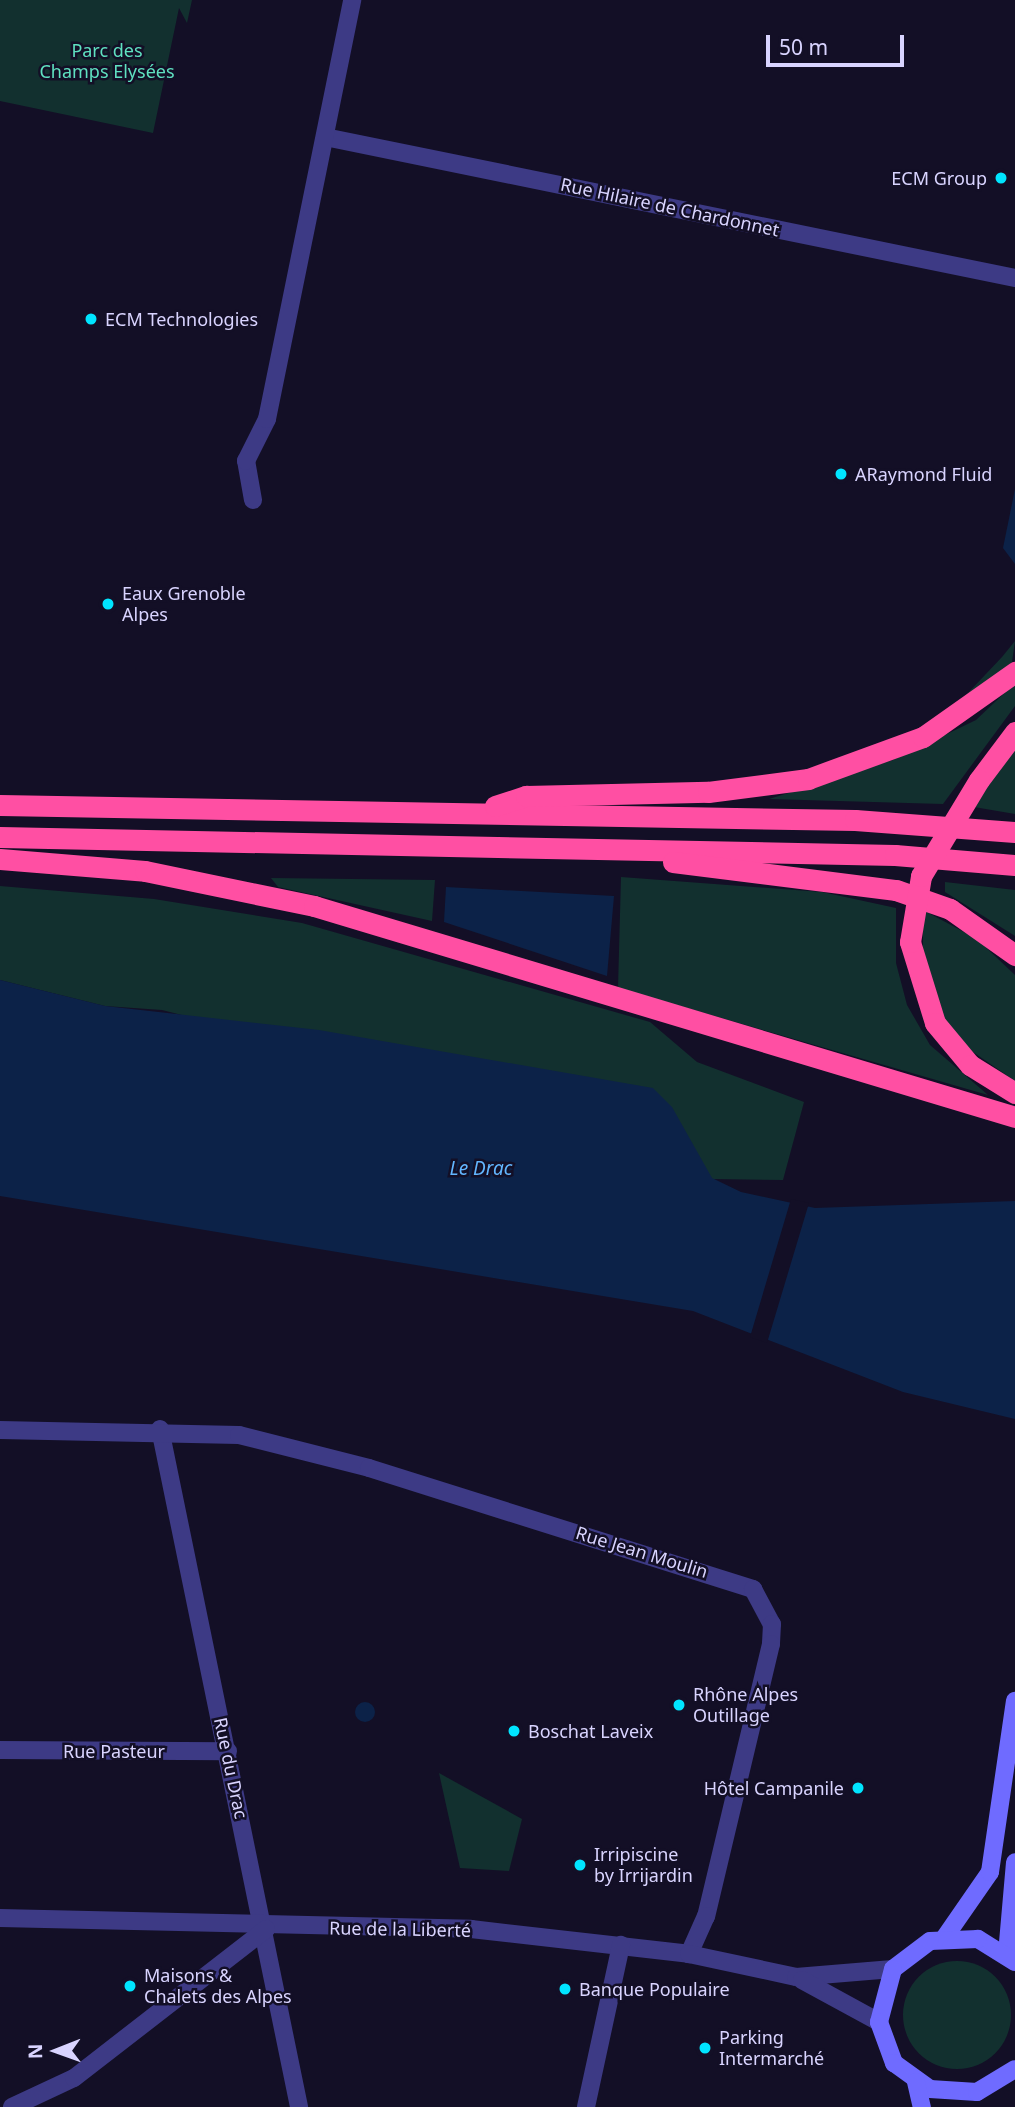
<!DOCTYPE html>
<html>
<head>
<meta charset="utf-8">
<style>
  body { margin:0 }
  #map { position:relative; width:1015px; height:2107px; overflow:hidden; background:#130f26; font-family:"Noto Sans",sans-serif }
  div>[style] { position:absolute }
  .green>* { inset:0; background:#12302f }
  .round { border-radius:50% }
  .water>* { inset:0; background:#0c2248 }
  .pier>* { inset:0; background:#130f26 }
  .minor>* { height:18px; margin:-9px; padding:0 9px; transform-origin:9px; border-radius:9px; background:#3d3a85 }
  .secondary>* { height:18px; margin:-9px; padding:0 9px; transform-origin:9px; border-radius:9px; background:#6f6bff }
  .motorway>* { height:21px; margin:-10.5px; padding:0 10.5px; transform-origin:10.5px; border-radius:10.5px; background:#ff4fa3 }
  .motorway-bridge>* { height:21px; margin:-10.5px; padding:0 10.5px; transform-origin:10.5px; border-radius:10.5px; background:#ff4fa3 }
  .dots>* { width:19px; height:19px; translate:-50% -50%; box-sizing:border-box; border:4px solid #130f26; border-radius:50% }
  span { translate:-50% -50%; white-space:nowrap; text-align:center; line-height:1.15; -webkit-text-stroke:5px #130f26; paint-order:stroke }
  .park-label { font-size:18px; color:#5fe0c0 }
  .poi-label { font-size:18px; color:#d9d4ff }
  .right { translate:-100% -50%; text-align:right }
  .left { translate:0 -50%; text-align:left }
  .street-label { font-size:18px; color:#d9d4ff }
  .water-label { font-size:19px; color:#62b6ff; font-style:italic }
  .north { position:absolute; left:21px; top:2016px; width:70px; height:70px; -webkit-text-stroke:5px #130f26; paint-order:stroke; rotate:269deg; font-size:19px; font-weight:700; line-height:28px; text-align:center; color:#d9d4ff }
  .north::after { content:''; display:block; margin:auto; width:24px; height:32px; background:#d9d4ff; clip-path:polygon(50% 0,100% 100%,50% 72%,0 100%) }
  .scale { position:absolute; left:766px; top:35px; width:138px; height:32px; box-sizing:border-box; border:4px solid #d9d4ff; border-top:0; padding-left:9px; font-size:21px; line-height:24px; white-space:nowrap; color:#d9d4ff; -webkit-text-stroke:5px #130f26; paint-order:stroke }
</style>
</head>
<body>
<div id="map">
  <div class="green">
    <div style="clip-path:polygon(0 0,192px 0,187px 23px,179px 8px,153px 133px,0 101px)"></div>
    <div style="clip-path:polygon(1015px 641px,1012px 662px,949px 713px,1002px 657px)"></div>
    <div style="clip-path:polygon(1015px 683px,1015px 706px,943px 804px,769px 799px,893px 760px,976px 720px)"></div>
    <div style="clip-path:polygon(1015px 746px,1015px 814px,974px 807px,976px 802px)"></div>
    <div style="clip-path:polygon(621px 877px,822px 892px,896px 908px,896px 963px,907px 1005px,930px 1045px,988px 1095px,618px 988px)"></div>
    <div style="clip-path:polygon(271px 878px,435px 880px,432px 921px,278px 887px)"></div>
    <div style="clip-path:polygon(945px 882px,1015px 890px,1015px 936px,945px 892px)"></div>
    <div style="clip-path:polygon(0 886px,154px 899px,302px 923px,650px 1022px,697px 1062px,804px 1102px,783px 1180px,712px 1179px,691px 1144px,162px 1010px,105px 1006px,0 980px)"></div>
    <div style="clip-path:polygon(923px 910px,977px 939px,1015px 975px,1015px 1081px,973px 1052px,945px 1022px,923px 962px)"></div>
    <div style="clip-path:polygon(439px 1773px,522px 1819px,509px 1871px,460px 1868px)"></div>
    <div class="round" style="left:903px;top:1961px;width:108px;height:108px"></div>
  </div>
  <div class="water">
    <div style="clip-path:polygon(1015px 489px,1015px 564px,1003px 548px)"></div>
    <div style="clip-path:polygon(446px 887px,614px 896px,607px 976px,444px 922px)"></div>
    <div style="clip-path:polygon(0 980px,105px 1006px,319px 1030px,653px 1088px,672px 1107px,712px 1178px,741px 1192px,815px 1208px,1015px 1201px,1015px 1419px,903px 1392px,693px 1311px,0 1196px)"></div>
    <div class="round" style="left:355px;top:1702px;width:20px;height:20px"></div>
  </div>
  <div class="pier">
    <div style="clip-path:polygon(791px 1199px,809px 1203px,767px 1343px,750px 1337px)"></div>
  </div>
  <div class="minor">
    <div style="left:325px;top:137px;width:704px;rotate:11.55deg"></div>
    <div style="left:253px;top:500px;width:40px;rotate:-100deg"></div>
    <div style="left:246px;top:461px;width:47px;rotate:-63.4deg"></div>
    <div style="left:267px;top:419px;width:428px;rotate:-78.5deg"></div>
    <div style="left:160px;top:1429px;width:692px;rotate:78.41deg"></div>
    <div style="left:0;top:1430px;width:239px;rotate:1.2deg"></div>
    <div style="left:239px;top:1435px;width:134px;rotate:14.2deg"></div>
    <div style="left:369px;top:1468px;width:403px;rotate:17.5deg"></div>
    <div style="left:753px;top:1589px;width:40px;rotate:62deg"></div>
    <div style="left:772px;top:1624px;width:20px;rotate:93deg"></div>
    <div style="left:771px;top:1644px;width:280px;rotate:103.4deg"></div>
    <div style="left:706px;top:1916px;width:42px;rotate:114.1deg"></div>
    <div style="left:0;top:1750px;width:228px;rotate:0.3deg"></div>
    <div style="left:0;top:1918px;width:471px;rotate:1.3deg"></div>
    <div style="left:471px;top:1929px;width:219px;rotate:6.5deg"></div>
    <div style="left:689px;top:1954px;width:109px;rotate:12.1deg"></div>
    <div style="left:796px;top:1977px;width:97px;rotate:-4.7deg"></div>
    <div style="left:802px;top:1980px;width:88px;rotate:28.6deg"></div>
    <div style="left:12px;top:2107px;width:68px;rotate:-25.1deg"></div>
    <div style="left:74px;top:2078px;width:243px;rotate:-37.8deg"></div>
    <div style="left:586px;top:2107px;width:166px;rotate:-77.8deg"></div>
  </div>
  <div class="secondary">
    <div style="left:945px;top:1937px;width:79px;rotate:-55.3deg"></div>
    <div style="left:990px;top:1872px;width:173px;rotate:-81.7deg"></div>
    <div style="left:1007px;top:1954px;width:92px;rotate:-85deg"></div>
    <div style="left:1015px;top:1962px;width:44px;rotate:-148.1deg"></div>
    <div style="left:978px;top:1939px;width:48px;rotate:177.6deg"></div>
    <div style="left:930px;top:1941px;width:46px;rotate:142.9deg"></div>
    <div style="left:893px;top:1969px;width:55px;rotate:104.8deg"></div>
    <div style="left:879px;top:2022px;width:44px;rotate:69.9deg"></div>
    <div style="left:894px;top:2063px;width:44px;rotate:35.8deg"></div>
    <div style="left:930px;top:2089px;width:47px;rotate:3.7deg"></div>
    <div style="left:977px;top:2092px;width:44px;rotate:-31.2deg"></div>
    <div style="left:916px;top:2082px;width:26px;rotate:77deg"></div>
  </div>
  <div class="motorway">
    <div style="left:979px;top:780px;width:60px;rotate:-53.1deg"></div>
    <div style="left:0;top:805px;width:855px;rotate:1.01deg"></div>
    <div style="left:855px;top:820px;width:160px;rotate:4.3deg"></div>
    <div style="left:495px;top:806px;width:33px;rotate:-18deg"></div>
    <div style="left:526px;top:796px;width:182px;rotate:-1.3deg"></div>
    <div style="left:708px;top:792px;width:101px;rotate:-7.4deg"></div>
    <div style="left:808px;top:779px;width:122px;rotate:-20.1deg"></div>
    <div style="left:923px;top:737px;width:113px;rotate:-35.2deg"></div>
    <div style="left:0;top:837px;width:895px;rotate:1.15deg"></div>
    <div style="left:895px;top:855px;width:120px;rotate:4.8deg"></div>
    <div style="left:0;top:859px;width:145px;rotate:4.7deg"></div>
    <div style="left:145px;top:871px;width:173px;rotate:11.7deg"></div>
    <div style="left:314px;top:906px;width:732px;rotate:16.75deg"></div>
    <div style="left:673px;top:862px;width:225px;rotate:7.2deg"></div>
    <div style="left:896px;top:890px;width:57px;rotate:19.4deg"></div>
    <div style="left:950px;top:909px;width:80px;rotate:35.3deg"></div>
    <div style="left:910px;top:942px;width:85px;rotate:72.8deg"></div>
    <div style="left:935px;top:1023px;width:55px;rotate:50.2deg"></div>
    <div style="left:970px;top:1065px;width:53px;rotate:31.9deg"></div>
  </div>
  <div class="motorway-bridge">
    <div style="left:910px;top:942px;width:67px;rotate:-80.5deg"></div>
    <div style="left:921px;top:876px;width:112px;rotate:-58.9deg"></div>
  </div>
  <div class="dots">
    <div style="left:1001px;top:178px;background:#00e5ff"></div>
    <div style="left:91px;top:319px;background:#00e5ff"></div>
    <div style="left:841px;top:474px;background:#00e5ff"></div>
    <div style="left:108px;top:604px;background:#00e5ff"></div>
    <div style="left:679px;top:1705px;background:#00e5ff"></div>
    <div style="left:514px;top:1731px;background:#00e5ff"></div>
    <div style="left:858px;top:1788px;background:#00e5ff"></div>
    <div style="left:580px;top:1865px;background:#00e5ff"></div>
    <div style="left:130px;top:1986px;background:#00e5ff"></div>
    <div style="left:565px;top:1989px;background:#00e5ff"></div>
    <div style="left:705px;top:2048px;background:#00e5ff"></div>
  </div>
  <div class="park-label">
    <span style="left:107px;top:61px">Parc des<br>Champs Elysées</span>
  </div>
  <div class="poi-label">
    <span class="right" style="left:987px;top:178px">ECM Group</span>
    <span class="left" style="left:105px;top:319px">ECM Technologies</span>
    <span class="left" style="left:855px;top:474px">ARaymond Fluid</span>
    <span class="left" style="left:122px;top:604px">Eaux Grenoble<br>Alpes</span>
    <span class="left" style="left:693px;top:1705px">Rhône Alpes<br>Outillage</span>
    <span class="left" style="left:528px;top:1731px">Boschat Laveix</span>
    <span class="right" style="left:844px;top:1788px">Hôtel Campanile</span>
    <span class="left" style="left:594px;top:1865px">Irripiscine<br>by Irrijardin</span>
    <span class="left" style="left:144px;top:1986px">Maisons &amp;<br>Chalets des Alpes</span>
    <span class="left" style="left:579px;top:1989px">Banque Populaire</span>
    <span class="left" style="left:719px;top:2048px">Parking<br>Intermarché</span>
  </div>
  <div class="street-label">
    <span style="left:670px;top:207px;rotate:12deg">Rue Hilaire de Chardonnet</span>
    <span style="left:642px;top:1552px;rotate:17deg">Rue Jean Moulin</span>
    <span style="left:114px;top:1751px">Rue Pasteur</span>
    <span style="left:231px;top:1768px;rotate:78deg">Rue du Drac</span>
    <span style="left:400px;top:1929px;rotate:1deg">Rue de la Liberté</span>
  </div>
  <div class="water-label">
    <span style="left:481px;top:1169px">Le Drac</span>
  </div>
  <div class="north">N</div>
  <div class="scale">50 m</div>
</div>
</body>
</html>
